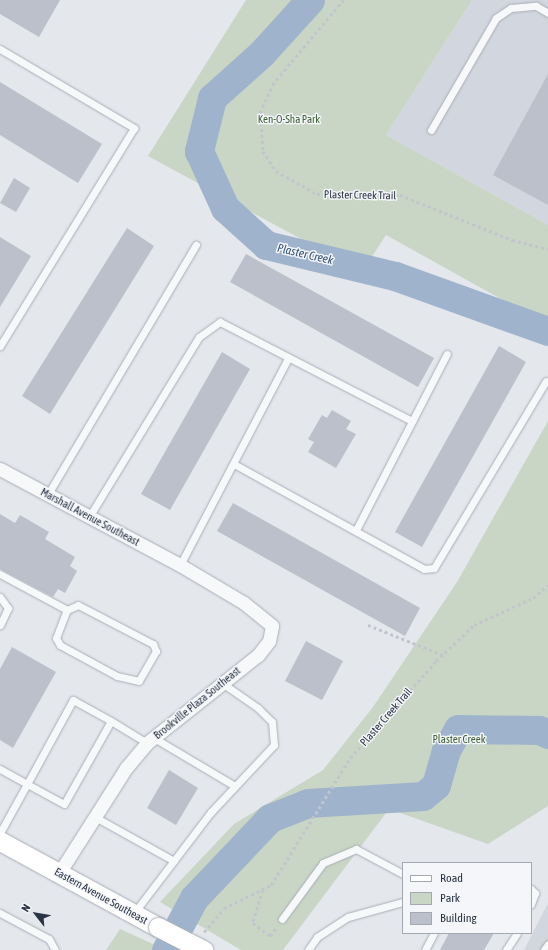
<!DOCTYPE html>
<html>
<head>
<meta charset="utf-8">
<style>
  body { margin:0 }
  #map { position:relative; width:548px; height:950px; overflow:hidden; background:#e4e7ec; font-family:"Asap Condensed",sans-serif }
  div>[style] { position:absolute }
  .built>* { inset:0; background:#d2d6de }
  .green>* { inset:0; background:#c9d6c5 }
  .river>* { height:29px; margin:-14.5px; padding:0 14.5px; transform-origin:14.5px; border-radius:14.5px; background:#9fb4cc }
  .building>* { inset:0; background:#bbc0ca }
  .path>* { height:2.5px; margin-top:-1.25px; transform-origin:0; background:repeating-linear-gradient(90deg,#c2c5cb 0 3px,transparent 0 6px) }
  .roads { filter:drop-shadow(0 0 1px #a9aeb7) drop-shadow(0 0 1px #a9aeb7) }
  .lane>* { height:7px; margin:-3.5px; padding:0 3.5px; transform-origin:3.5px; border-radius:3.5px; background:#f7f8fa }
  .street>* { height:13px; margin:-6.5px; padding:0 6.5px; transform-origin:6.5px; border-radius:6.5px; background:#f7f8fa }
  .secondary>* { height:19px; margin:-9.5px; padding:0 9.5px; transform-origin:9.5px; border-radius:9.5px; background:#fff }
  .bridges { filter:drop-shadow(0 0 1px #a9aeb7) drop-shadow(0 0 1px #a9aeb7) }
  .secondary-bridge>* { height:19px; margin:-9.5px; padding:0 9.5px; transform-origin:9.5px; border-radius:9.5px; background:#fff }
  span { translate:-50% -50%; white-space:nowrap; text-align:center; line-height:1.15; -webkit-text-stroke:3px #f4f6f9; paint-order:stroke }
  .park-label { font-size:11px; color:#3f6138 }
  .street-label { font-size:11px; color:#2b3445 }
  .water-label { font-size:12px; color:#34527a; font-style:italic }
  .legend { position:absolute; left:402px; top:862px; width:130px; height:72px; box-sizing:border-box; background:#f4f6f9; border:1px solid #a4a8b1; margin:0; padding:5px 7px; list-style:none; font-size:12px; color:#2b3445 }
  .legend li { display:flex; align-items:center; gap:8px; height:20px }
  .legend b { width:20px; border:1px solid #a4a8b1 }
  .north { position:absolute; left:16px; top:894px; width:40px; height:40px; -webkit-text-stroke:3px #f4f6f9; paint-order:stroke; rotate:301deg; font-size:11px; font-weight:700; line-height:16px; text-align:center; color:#2b3445 }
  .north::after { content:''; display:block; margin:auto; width:14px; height:18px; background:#2b3445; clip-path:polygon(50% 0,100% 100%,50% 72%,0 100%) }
</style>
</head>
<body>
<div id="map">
  <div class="built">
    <div style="clip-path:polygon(472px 0,548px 0,548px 225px,386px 135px)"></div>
    <div style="clip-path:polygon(548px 903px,548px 950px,524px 950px)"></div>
  </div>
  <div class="green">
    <div style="clip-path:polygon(246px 0,472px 0,386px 135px,548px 225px,548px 325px,386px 235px,362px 272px,148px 156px)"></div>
    <div style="clip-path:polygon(548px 421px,548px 806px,488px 844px,389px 809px,283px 950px,241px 950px,160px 902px,234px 824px,323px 770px,373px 707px,457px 582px)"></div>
    <div style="clip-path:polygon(120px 929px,166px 950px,106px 950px)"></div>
  </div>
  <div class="river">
    <div style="left:310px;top:0;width:72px;rotate:132.2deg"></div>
    <div style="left:262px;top:53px;width:67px;rotate:138deg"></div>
    <div style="left:212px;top:98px;width:55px;rotate:103.8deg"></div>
    <div style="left:199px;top:151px;width:63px;rotate:65.5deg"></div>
    <div style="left:225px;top:208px;width:55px;rotate:42.1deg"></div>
    <div style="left:266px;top:245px;width:133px;rotate:13.5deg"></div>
    <div style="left:395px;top:276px;width:163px;rotate:19.8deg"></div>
    <div style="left:166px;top:950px;width:59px;rotate:-61.7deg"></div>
    <div style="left:194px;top:898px;width:110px;rotate:-46.5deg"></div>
    <div style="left:270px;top:818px;width:41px;rotate:-21.5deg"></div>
    <div style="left:308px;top:803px;width:115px;rotate:-3.5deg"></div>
    <div style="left:423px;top:796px;width:17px;rotate:-40deg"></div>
    <div style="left:436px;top:785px;width:36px;rotate:-74deg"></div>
    <div style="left:446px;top:750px;width:24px;rotate:-60deg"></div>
    <div style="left:458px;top:729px;width:81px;rotate:0.7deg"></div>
    <div style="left:539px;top:730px;width:10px;rotate:24deg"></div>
  </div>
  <div class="building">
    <div style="clip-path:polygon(0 0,60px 0,39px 37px,0 14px)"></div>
    <div style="clip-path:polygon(548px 74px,548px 205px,493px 175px)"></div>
    <div style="clip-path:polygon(0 82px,102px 144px,78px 183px,0 135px)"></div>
    <div style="clip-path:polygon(14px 178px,30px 188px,16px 212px,0 203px)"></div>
    <div style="clip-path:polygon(127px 228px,154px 246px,50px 414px,22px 396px)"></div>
    <div style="clip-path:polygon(0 237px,31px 256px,0 307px)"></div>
    <div style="clip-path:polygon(246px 254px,434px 358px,418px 387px,230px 282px)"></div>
    <div style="clip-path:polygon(499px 346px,526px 362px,422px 547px,395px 532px)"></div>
    <div style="clip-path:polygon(222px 352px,250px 369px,170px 510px,141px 494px)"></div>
    <div style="clip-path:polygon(332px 410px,351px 421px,346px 429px,356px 434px,336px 468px,308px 452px,314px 442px,308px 439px,322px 415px,327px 418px)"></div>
    <div style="clip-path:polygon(233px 503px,420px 608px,405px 636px,217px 531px)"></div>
    <div style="clip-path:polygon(0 514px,15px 523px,20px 515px,49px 532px,45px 539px,75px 557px,70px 566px,77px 571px,65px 593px,58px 589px,53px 597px,0 569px)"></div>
    <div style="clip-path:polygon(306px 641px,343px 661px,322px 700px,285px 681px)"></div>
    <div style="clip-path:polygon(12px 647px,56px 672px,13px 748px,0 740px,0 669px)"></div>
    <div style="clip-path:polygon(169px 770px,198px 788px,176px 825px,147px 808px)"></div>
    <div style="clip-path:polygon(449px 933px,494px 933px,484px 950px,440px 950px)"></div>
  </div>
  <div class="path">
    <div style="left:344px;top:0;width:109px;rotate:130.1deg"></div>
    <div style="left:274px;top:83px;width:31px;rotate:115deg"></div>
    <div style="left:261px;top:111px;width:40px;rotate:87.1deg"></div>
    <div style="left:263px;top:151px;width:24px;rotate:57deg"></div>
    <div style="left:276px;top:171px;width:47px;rotate:29.3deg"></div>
    <div style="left:317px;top:194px;width:83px;rotate:0.7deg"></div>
    <div style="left:400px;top:195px;width:121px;rotate:21.9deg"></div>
    <div style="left:512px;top:240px;width:37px;rotate:14deg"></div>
    <div style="left:368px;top:625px;width:81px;rotate:21.8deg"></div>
    <div style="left:263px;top:890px;width:34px;rotate:107deg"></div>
    <div style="left:253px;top:923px;width:21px;rotate:37deg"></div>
    <div style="left:270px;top:936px;width:10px;rotate:-53deg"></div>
    <div style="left:204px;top:932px;width:31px;rotate:-50deg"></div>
    <div style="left:224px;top:908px;width:52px;rotate:-26.1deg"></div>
    <div style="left:271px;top:885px;width:150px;rotate:-58.1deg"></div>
    <div style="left:350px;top:758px;width:130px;rotate:-48.4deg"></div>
    <div style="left:436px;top:661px;width:52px;rotate:-43.5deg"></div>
    <div style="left:474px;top:625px;width:65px;rotate:-24.6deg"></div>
    <div style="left:533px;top:598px;width:20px;rotate:-41deg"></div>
  </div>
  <div class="roads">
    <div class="lane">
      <div style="left:0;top:49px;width:156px;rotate:30.5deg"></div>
      <div style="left:134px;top:128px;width:256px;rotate:121.6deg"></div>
      <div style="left:431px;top:130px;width:129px;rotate:-59.9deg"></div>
      <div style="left:496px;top:18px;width:18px;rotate:-34deg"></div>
      <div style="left:511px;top:8px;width:25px;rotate:-5deg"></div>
      <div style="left:536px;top:6px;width:14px;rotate:30deg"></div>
      <div style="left:234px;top:464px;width:217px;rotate:28.9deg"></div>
      <div style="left:424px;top:569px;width:10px;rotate:-6deg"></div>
      <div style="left:434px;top:568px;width:218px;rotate:-59.1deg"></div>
      <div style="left:48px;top:494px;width:290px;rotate:-59.3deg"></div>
      <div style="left:89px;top:517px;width:211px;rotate:-58.6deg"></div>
      <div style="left:199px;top:337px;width:26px;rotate:-36deg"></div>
      <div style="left:220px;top:322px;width:216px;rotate:27.3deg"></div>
      <div style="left:356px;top:530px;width:198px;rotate:-62.7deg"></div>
      <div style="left:180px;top:565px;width:233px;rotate:-62.4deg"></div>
      <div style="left:0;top:574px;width:76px;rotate:28.2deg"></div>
      <div style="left:0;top:597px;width:14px;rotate:54deg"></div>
      <div style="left:8px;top:608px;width:19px;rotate:115deg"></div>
      <div style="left:78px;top:605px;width:85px;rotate:27.5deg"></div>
      <div style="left:153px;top:644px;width:8px;rotate:67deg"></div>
      <div style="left:156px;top:651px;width:34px;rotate:120deg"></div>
      <div style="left:139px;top:681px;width:23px;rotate:-167deg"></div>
      <div style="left:117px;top:676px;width:65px;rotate:-151.5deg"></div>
      <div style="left:60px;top:645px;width:8px;rotate:-120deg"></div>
      <div style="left:56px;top:638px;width:30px;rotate:-69deg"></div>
      <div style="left:67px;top:610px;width:12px;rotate:-24deg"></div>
      <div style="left:73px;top:700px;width:43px;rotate:28.9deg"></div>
      <div style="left:111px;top:721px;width:95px;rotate:119.5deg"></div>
      <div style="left:64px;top:804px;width:42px;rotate:-151.6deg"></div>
      <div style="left:27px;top:784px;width:96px;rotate:-61.3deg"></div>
      <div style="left:111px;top:721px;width:42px;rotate:31.4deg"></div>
      <div style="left:154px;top:738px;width:94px;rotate:30.7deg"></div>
      <div style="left:0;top:769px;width:31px;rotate:29deg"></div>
      <div style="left:27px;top:784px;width:56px;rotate:118.9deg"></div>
      <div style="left:95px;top:817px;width:90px;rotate:29.1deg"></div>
      <div style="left:531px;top:889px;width:6px;rotate:45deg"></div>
      <div style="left:535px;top:893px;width:12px;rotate:110deg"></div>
      <div style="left:0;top:913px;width:55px;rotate:28deg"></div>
      <div style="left:49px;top:939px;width:13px;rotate:61deg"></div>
      <div style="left:134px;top:913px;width:127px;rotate:-52.7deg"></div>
      <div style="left:211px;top:812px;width:92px;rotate:-46.8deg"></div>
      <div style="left:274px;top:745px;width:23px;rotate:-95deg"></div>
      <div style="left:272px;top:722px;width:20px;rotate:-135deg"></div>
      <div style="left:258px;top:708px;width:44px;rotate:-145.2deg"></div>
      <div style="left:282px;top:919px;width:69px;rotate:-53.8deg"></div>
      <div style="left:323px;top:863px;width:36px;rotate:-23deg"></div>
      <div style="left:356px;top:849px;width:53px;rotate:28deg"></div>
      <div style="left:308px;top:950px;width:16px;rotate:-55deg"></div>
      <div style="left:317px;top:937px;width:37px;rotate:-33deg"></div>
      <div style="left:348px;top:917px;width:57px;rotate:-15.3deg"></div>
      <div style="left:425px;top:950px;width:19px;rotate:-62deg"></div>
      <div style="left:506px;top:950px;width:20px;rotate:-57deg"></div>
      <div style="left:544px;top:950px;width:7px;rotate:-56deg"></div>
    </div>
    <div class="street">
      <div style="left:0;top:469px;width:204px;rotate:28.1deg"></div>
      <div style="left:180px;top:565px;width:74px;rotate:30.7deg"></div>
      <div style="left:244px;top:603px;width:36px;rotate:39deg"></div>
      <div style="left:272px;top:626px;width:15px;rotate:101deg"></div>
      <div style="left:269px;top:641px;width:18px;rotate:128deg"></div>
      <div style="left:258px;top:655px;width:142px;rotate:141.6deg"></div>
      <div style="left:147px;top:743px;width:33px;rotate:130deg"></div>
      <div style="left:126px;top:768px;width:125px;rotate:122.5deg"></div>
    </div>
    <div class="secondary">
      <div style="left:0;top:841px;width:180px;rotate:28.6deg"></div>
    </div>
  </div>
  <div class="bridges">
    <div class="secondary-bridge">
      <div style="left:158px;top:927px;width:51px;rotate:27.1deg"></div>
    </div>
  </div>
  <div class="park-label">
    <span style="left:289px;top:119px">Ken-O-Sha Park</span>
    <span style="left:459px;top:739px">Plaster Creek</span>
  </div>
  <div class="street-label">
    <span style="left:360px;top:195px;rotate:1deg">Plaster Creek Trail</span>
    <span style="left:90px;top:517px;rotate:28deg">Marshall Avenue Southeast</span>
    <span style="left:197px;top:703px;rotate:-39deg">Brookville Plaza Southeast</span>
    <span style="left:386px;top:717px;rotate:-49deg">Plaster Creek Trail</span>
    <span style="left:101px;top:896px;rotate:29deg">Eastern Avenue Southeast</span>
  </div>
  <div class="water-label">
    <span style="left:305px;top:255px;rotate:13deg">Plaster Creek</span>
  </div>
  <ul class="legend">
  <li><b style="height:5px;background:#fff"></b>Road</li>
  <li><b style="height:11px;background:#c9d6c5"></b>Park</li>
  <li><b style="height:11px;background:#bbc0ca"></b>Building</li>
  </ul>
  <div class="north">N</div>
</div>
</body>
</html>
